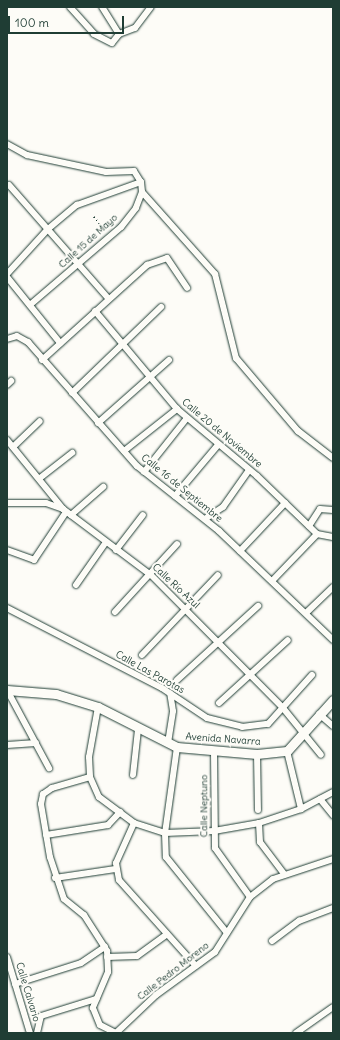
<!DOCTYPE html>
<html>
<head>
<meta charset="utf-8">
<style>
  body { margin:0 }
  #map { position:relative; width:340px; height:1040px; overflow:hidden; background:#fdfcf7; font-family:Delius,sans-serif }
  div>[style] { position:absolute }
  .path>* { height:1.5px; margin-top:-0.75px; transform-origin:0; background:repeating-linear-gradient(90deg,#1f3d34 0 1px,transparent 0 4px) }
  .roads { filter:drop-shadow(0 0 1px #1f3d34) drop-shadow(0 0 1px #1f3d34) }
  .street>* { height:6px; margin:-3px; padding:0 3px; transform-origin:3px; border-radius:3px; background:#fdfcf7 }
  .secondary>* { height:9px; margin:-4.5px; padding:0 4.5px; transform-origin:4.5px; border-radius:4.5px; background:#fdfcf7 }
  span { translate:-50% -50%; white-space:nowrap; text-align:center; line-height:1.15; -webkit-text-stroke:4px #fdfcf7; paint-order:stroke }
  .street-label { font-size:10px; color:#1f3d34 }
  .frame { position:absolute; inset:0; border:8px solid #1f3d34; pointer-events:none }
  .scale { position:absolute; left:8px; top:16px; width:116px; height:18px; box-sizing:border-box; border:2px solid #1f3d34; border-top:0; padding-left:5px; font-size:12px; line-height:14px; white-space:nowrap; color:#1f3d34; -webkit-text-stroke:3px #fdfcf7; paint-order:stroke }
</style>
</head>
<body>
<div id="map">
  <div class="path">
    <div style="left:94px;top:217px;width:19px;rotate:51deg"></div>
  </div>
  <div class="roads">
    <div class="street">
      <div style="left:70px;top:7px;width:36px;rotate:48deg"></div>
      <div style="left:94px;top:34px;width:20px;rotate:27deg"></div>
      <div style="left:112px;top:43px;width:11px;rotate:-52deg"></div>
      <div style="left:119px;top:34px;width:32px;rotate:-122deg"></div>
      <div style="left:119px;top:34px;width:17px;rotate:-21deg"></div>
      <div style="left:135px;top:28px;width:26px;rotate:-53deg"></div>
      <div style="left:7px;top:144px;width:23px;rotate:29deg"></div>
      <div style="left:27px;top:155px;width:81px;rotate:12.1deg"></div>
      <div style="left:106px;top:172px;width:28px;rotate:-2deg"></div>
      <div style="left:134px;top:171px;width:13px;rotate:58deg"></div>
      <div style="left:141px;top:182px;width:10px;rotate:84deg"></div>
      <div style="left:142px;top:192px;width:17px;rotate:111deg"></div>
      <div style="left:136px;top:208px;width:24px;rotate:128deg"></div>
      <div style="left:121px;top:227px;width:120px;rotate:139.4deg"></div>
      <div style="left:9px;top:185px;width:150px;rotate:48.8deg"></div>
      <div style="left:142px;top:192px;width:110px;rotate:48.3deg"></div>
      <div style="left:215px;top:274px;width:87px;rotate:76deg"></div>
      <div style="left:236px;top:358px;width:96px;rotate:49.7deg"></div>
      <div style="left:298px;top:431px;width:44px;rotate:37.6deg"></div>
      <div style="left:7px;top:274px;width:61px;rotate:-47.7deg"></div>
      <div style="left:48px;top:229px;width:38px;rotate:-40deg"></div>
      <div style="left:77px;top:205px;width:68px;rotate:-19.8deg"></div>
      <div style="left:7px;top:277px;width:85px;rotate:51.2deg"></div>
      <div style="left:95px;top:311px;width:128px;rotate:50.1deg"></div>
      <div style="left:177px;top:409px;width:104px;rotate:39.9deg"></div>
      <div style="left:257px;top:476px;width:83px;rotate:44deg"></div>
      <div style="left:317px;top:534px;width:16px;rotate:11deg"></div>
      <div style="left:7px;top:339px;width:10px;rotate:-17deg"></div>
      <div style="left:17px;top:336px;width:13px;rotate:29deg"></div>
      <div style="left:28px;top:342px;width:165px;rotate:48.7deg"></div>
      <div style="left:137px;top:466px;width:105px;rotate:38.4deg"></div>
      <div style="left:219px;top:531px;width:158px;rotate:43.7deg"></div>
      <div style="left:42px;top:360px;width:142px;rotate:-42.1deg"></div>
      <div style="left:147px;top:265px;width:21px;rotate:-19deg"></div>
      <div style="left:167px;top:258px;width:36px;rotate:56deg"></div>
      <div style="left:7px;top:385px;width:6px;rotate:-45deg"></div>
      <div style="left:72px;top:393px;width:124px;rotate:-44deg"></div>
      <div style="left:98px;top:423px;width:95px;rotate:-41.6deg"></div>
      <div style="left:7px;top:440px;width:89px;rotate:50.9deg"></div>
      <div style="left:13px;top:447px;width:37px;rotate:-44deg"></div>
      <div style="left:124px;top:451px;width:68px;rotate:-38.4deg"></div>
      <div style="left:144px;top:472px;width:69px;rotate:-51.5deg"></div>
      <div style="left:40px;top:478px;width:41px;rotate:-38deg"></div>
      <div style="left:175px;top:496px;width:67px;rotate:-49.9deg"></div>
      <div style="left:7px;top:503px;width:39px"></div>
      <div style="left:46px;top:503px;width:18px;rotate:19deg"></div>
      <div style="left:63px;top:509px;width:110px;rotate:36.9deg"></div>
      <div style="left:151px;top:575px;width:187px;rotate:45.2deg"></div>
      <div style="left:283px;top:708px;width:60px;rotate:51deg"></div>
      <div style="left:71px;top:515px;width:43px;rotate:-41.2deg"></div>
      <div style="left:205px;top:519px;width:22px;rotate:-34deg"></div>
      <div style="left:223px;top:507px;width:45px;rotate:-54.9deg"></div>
      <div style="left:309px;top:526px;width:20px;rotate:-57deg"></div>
      <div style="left:320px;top:509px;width:13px;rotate:4deg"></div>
      <div style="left:7px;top:550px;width:29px;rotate:20deg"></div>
      <div style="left:34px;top:560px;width:58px;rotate:-56.3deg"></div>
      <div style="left:116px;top:550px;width:44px;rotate:-52.4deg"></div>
      <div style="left:240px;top:551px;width:66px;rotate:-46.8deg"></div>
      <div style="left:272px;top:581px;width:65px;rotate:-46.2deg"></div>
      <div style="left:76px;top:585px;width:52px;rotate:-55.1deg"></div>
      <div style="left:7px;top:608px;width:174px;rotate:27.3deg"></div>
      <div style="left:162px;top:688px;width:54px;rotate:33.7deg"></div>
      <div style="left:207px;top:718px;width:36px;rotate:14deg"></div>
      <div style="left:242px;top:727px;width:26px;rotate:-7deg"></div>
      <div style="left:268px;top:724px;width:66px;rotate:-48.1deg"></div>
      <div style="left:115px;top:612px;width:92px;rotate:-47.6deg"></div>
      <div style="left:306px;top:613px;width:37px;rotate:-44deg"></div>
      <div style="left:142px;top:655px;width:110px;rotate:-46.5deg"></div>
      <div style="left:177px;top:680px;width:110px;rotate:-42.4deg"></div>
      <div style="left:7px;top:690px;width:89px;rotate:61.7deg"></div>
      <div style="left:219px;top:703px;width:93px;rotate:-42.4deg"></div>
      <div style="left:98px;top:707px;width:51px;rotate:100.2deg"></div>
      <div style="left:89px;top:757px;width:20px;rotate:87deg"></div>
      <div style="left:90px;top:777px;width:22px;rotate:66deg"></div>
      <div style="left:99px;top:797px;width:44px;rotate:36.6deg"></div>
      <div style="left:134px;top:823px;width:33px;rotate:18deg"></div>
      <div style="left:165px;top:833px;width:49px;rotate:-2.3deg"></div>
      <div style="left:214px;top:831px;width:46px;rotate:-10.1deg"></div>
      <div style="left:259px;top:823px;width:44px;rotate:-18.4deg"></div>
      <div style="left:301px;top:809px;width:36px;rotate:-28deg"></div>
      <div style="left:319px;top:714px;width:18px;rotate:41deg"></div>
      <div style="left:168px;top:743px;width:32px;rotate:-81deg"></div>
      <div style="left:173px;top:711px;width:18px;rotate:-99deg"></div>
      <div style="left:7px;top:745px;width:29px;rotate:-4deg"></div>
      <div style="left:177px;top:747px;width:87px;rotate:97.9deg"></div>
      <div style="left:165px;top:833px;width:24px;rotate:88deg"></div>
      <div style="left:166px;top:857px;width:97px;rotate:51.2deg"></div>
      <div style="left:287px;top:751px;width:60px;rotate:76.4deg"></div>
      <div style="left:214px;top:752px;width:96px;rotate:89.4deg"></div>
      <div style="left:215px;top:848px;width:60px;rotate:54.5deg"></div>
      <div style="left:257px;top:754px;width:56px;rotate:89deg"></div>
      <div style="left:133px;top:775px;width:45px;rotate:-83.7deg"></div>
      <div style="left:90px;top:777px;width:40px;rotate:164deg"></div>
      <div style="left:52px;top:788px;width:11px;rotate:146deg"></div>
      <div style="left:43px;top:794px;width:10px;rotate:101deg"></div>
      <div style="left:41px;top:804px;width:54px;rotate:80.4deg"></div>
      <div style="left:50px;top:857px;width:44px;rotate:71.6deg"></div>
      <div style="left:64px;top:899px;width:26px;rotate:39deg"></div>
      <div style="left:84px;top:915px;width:43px;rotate:57.4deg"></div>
      <div style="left:107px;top:951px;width:21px;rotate:87deg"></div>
      <div style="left:108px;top:972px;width:39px;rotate:113deg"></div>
      <div style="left:93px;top:1008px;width:18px;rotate:68deg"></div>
      <div style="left:100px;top:1025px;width:18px;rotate:27deg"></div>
      <div style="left:320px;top:799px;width:21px;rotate:51deg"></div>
      <div style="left:134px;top:823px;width:44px;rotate:114.2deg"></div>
      <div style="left:116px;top:863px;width:17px;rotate:80deg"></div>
      <div style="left:119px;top:880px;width:115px;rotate:48.2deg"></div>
      <div style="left:259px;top:823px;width:19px;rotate:87deg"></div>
      <div style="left:260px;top:842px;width:41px;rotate:52.9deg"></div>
      <div style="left:46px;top:835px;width:63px;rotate:-9.2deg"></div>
      <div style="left:108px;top:825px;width:18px;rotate:-47deg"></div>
      <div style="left:55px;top:878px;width:61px;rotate:-8.5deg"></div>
      <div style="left:272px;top:941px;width:34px;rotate:-37deg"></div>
      <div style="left:299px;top:921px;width:36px;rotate:-21deg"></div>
      <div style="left:7px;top:957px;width:79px;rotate:73.2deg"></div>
      <div style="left:107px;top:957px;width:30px;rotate:-2deg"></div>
      <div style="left:137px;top:956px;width:37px;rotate:-36deg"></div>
      <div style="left:15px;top:984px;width:69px;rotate:-17.7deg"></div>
      <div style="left:81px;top:963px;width:29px;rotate:-34deg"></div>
      <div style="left:37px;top:1033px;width:17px;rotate:-77deg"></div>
      <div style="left:41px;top:1016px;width:58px;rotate:-17.2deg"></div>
      <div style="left:116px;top:1033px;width:55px;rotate:-43.5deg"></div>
      <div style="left:156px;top:995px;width:73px;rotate:-36.1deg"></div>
      <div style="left:215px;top:952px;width:65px;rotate:-57.5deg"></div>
      <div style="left:250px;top:897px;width:29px;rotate:-38deg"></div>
      <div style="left:273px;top:879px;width:63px;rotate:-18.4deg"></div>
      <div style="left:296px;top:1033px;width:45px;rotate:-35.1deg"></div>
    </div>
    <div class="secondary">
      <div style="left:7px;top:690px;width:49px;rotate:4.7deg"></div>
      <div style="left:56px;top:694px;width:44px;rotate:17.2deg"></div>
      <div style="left:98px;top:707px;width:89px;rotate:26.9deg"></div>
      <div style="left:177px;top:747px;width:80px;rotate:5deg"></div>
      <div style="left:257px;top:754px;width:30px;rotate:-6deg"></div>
      <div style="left:287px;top:751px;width:69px;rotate:-48deg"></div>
    </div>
  </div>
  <div class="street-label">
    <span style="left:88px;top:241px;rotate:-42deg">Calle 15 de Mayo</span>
    <span style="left:222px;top:433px;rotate:40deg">Calle 20 de Noviembre</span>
    <span style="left:182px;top:488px;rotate:39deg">Calle 16 de Septiembre</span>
    <span style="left:176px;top:586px;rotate:43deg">Calle Río Azul</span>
    <span style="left:150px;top:672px;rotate:29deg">Calle Las Parotas</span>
    <span style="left:223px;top:739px;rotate:4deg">Avenida Navarra</span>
    <span style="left:204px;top:806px;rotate:-90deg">Calle Neptuno</span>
    <span style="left:173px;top:971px;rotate:-38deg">Calle Pedro Moreno</span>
    <span style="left:28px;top:992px;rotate:73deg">Calle Calvario</span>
  </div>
  <div class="frame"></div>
  <div class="scale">100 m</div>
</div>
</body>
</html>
